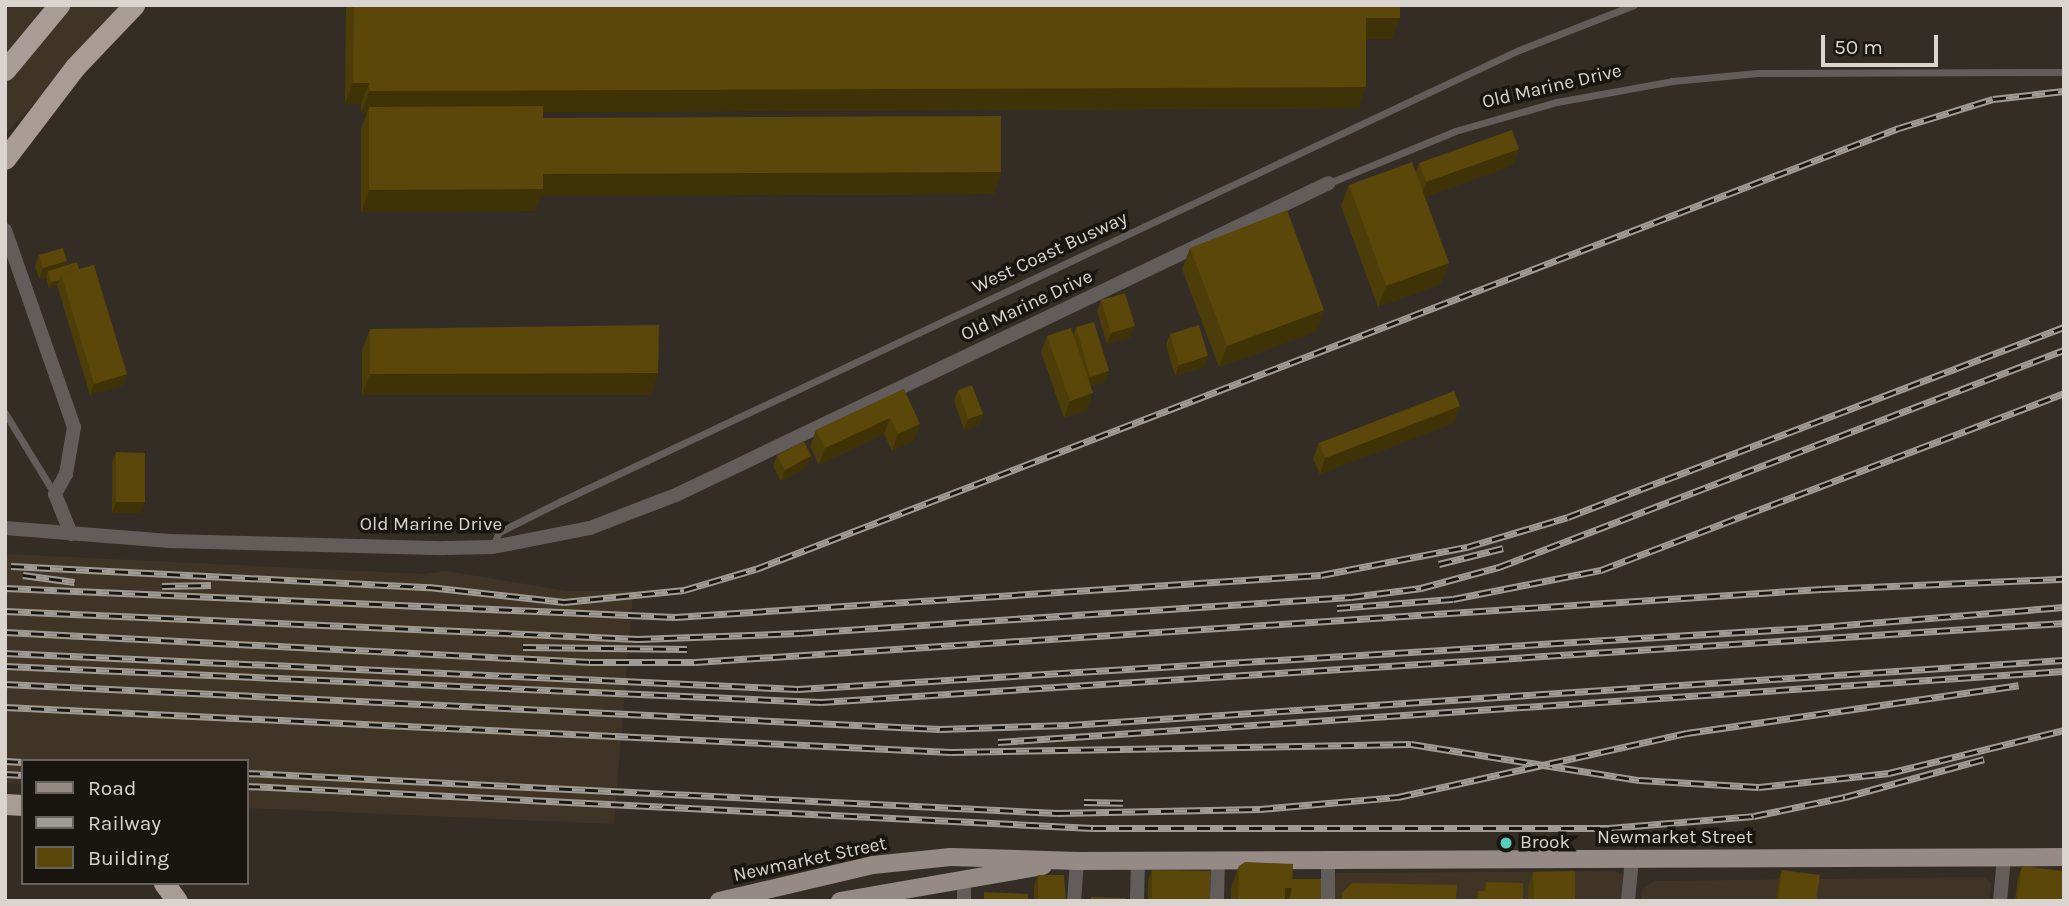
<!DOCTYPE html>
<html>
<head>
<meta charset="utf-8">
<style>
  body { margin:0 }
  #map { position:relative; width:2069px; height:906px; overflow:hidden; background:#342d25; font-family:Karla,sans-serif }
  div>[style] { position:absolute }
  .built>* { inset:0; background:#403427 }
  .lane>* { height:7px; margin:-3.5px; padding:0 3.5px; transform-origin:3.5px; border-radius:3.5px; background:#625d5a }
  .street>* { height:14px; margin:-7px; padding:0 7px; transform-origin:7px; border-radius:7px; background:#625d5a }
  .primary>* { height:18px; margin:-9px; padding:0 9px; transform-origin:9px; border-radius:9px; background:#958a85 }
  .highway>* { height:21px; margin:-10.5px; padding:0 10.5px; transform-origin:10.5px; border-radius:10.5px; background:#a99c96 }
  .rail>* { height:7px; margin-top:-3.5px; transform-origin:0; background:repeating-linear-gradient(90deg,#191612 0 13px,#a19b95 0 26px); box-sizing:border-box; border-block:2px solid #a19b95 }
  .highway-bridge>* { height:21px; margin:-10.5px; padding:0 10.5px; transform-origin:10.5px; border-radius:10.5px; background:#a99c96 }
  .wall>* { inset:0; background:#4d3d08 }
  .shaded-wall>* { inset:0; background:#3f3206 }
  .building>* { inset:0; background:#5a4709 }
  .dots>* { width:19px; height:19px; translate:-50% -50%; box-sizing:border-box; border:4px solid #191612; border-radius:50% }
  span { translate:-50% -50%; white-space:nowrap; text-align:center; line-height:1.15; -webkit-text-stroke:7px #191612; paint-order:stroke }
  .street-label { font-size:19px; color:#d9d4cf }
  .poi-label { font-size:19px; color:#d9d4cf }
  .left { translate:0 -50%; text-align:left }
  .frame { position:absolute; inset:0; border:7px solid #d9d4cf; pointer-events:none }
  .legend { position:absolute; left:21px; top:759px; width:228px; height:126px; box-sizing:border-box; background:#191612; border:2px solid #66625e; margin:0; padding:9px 12px; list-style:none; font-size:21px; color:#d9d4cf }
  .legend li { display:flex; align-items:center; gap:14px; height:35px }
  .legend b { width:35px; border:2px solid #66625e }
  .scale { position:absolute; left:1821px; top:35px; width:117px; height:32px; box-sizing:border-box; border:4px solid #d9d4cf; border-top:0; padding-left:9px; font-size:21px; line-height:24px; white-space:nowrap; color:#d9d4cf; -webkit-text-stroke:5px #191612; paint-order:stroke }
</style>
</head>
<body>
<div id="map">
  <div class="built">
    <div style="clip-path:polygon(5px 5px,127px 5px,5px 134px)"></div>
    <div style="clip-path:polygon(5px 554px,424px 574px,446px 571px,567px 591px,633px 591px,614px 824px,247px 808px,247px 761px,23px 761px,23px 784px,5px 783px)"></div>
    <div style="clip-path:polygon(1614px 871px,1623px 875px,1624px 901px,1333px 901px,1336px 873px)"></div>
    <div style="clip-path:polygon(1986px 877px,1991px 884px,1989px 901px,1641px 901px,1642px 889px,1655px 881px)"></div>
  </div>
  <div class="lane">
    <div style="left:1329px;top:183px;width:136px;rotate:-22.4deg"></div>
    <div style="left:1455px;top:131px;width:106px;rotate:-15.9deg"></div>
    <div style="left:1557px;top:102px;width:117px;rotate:-10.3deg"></div>
    <div style="left:1672px;top:81px;width:86px;rotate:-5.3deg"></div>
    <div style="left:1758px;top:73px;width:306px;rotate:-0.2deg"></div>
    <div style="left:5px;top:413px;width:94px;rotate:58.5deg"></div>
    <div style="left:493px;top:546px;width:15px;rotate:-67deg"></div>
    <div style="left:499px;top:532px;width:69px;rotate:-26.6deg"></div>
    <div style="left:561px;top:501px;width:1059px;rotate:-25.21deg"></div>
    <div style="left:1519px;top:50px;width:123px;rotate:-21.4deg"></div>
  </div>
  <div class="street">
    <div style="left:5px;top:230px;width:209px;rotate:70.7deg"></div>
    <div style="left:74px;top:427px;width:48px;rotate:99.7deg"></div>
    <div style="left:66px;top:474px;width:23px;rotate:119deg"></div>
    <div style="left:55px;top:494px;width:43px;rotate:68.2deg"></div>
    <div style="left:5px;top:528px;width:165px;rotate:4.5deg"></div>
    <div style="left:169px;top:541px;width:275px;rotate:1.5deg"></div>
    <div style="left:444px;top:548px;width:49px;rotate:-1.2deg"></div>
    <div style="left:493px;top:547px;width:99px;rotate:-11.1deg"></div>
    <div style="left:590px;top:528px;width:94px;rotate:-21.1deg"></div>
    <div style="left:678px;top:494px;width:721px;rotate:-25.54deg"></div>
    <div style="left:964px;top:901px;width:23px;rotate:-90deg"></div>
    <div style="left:1074px;top:901px;width:40px;rotate:-85.7deg"></div>
    <div style="left:1137px;top:901px;width:41px;rotate:-88.6deg"></div>
    <div style="left:1217px;top:901px;width:41px;rotate:-88.6deg"></div>
    <div style="left:1328px;top:901px;width:41px;rotate:-90deg"></div>
    <div style="left:1628px;top:901px;width:42px;rotate:-84.6deg"></div>
    <div style="left:2000px;top:901px;width:43px;rotate:-84.7deg"></div>
  </div>
  <div class="primary">
    <div style="left:719px;top:901px;width:158px;rotate:-13.2deg"></div>
    <div style="left:873px;top:865px;width:78px;rotate:-5.9deg"></div>
    <div style="left:951px;top:857px;width:126px;rotate:1.8deg"></div>
    <div style="left:1077px;top:861px;width:987px;rotate:-0.23deg"></div>
    <div style="left:840px;top:901px;width:206px;rotate:-9.8deg"></div>
  </div>
  <div class="highway">
    <div style="left:5px;top:70px;width:85px;rotate:-50.3deg"></div>
    <div style="left:5px;top:804px;width:18px;rotate:3deg"></div>
    <div style="left:164px;top:883px;width:22px;rotate:54deg"></div>
  </div>
  <div class="rail">
    <div style="left:1439px;top:564px;width:66px;rotate:-14deg"></div>
    <div style="left:11px;top:566px;width:419px;rotate:2.9deg"></div>
    <div style="left:429px;top:587px;width:136px;rotate:6.3deg"></div>
    <div style="left:564px;top:602px;width:121px;rotate:-5.7deg"></div>
    <div style="left:684px;top:590px;width:75px;rotate:-16.3deg"></div>
    <div style="left:756px;top:569px;width:1225px;rotate:-21.1deg"></div>
    <div style="left:1899px;top:128px;width:98px;rotate:-17.1deg"></div>
    <div style="left:1993px;top:99px;width:71px;rotate:-6.4deg"></div>
    <div style="left:23px;top:575px;width:52px;rotate:7.7deg"></div>
    <div style="left:162px;top:586px;width:49px;rotate:-1.2deg"></div>
    <div style="left:5px;top:588px;width:671px;rotate:2.48deg"></div>
    <div style="left:675px;top:617px;width:647px;rotate:-3.72deg"></div>
    <div style="left:1321px;top:575px;width:149px;rotate:-10.9deg"></div>
    <div style="left:1467px;top:547px;width:105px;rotate:-16.5deg"></div>
    <div style="left:1568px;top:517px;width:531px;rotate:-20.96deg"></div>
    <div style="left:1337px;top:608px;width:116px;rotate:-4.4deg"></div>
    <div style="left:1453px;top:599px;width:151px;rotate:-11.1deg"></div>
    <div style="left:1601px;top:570px;width:496px;rotate:-20.9deg"></div>
    <div style="left:5px;top:611px;width:634px;rotate:2.53deg"></div>
    <div style="left:638px;top:639px;width:162px;rotate:-2.1deg"></div>
    <div style="left:800px;top:633px;width:552px;rotate:-3.74deg"></div>
    <div style="left:1351px;top:597px;width:71px;rotate:-7.3deg"></div>
    <div style="left:1421px;top:588px;width:81px;rotate:-15.1deg"></div>
    <div style="left:1499px;top:567px;width:605px;rotate:-21.01deg"></div>
    <div style="left:5px;top:632px;width:586px;rotate:2.94deg"></div>
    <div style="left:590px;top:662px;width:105px"></div>
    <div style="left:695px;top:662px;width:1129px;rotate:-3.71deg"></div>
    <div style="left:1822px;top:589px;width:242px;rotate:-2.4deg"></div>
    <div style="left:523px;top:647px;width:164px;rotate:0.7deg"></div>
    <div style="left:5px;top:653px;width:794px;rotate:2.6deg"></div>
    <div style="left:798px;top:689px;width:1012px;rotate:-3.46deg"></div>
    <div style="left:1808px;top:628px;width:257px;rotate:-4.7deg"></div>
    <div style="left:5px;top:666px;width:817px;rotate:2.53deg"></div>
    <div style="left:821px;top:702px;width:1246px;rotate:-3.64deg"></div>
    <div style="left:5px;top:684px;width:936px;rotate:2.76deg"></div>
    <div style="left:940px;top:729px;width:129px;rotate:-1.8deg"></div>
    <div style="left:1069px;top:725px;width:997px;rotate:-3.74deg"></div>
    <div style="left:5px;top:707px;width:947px;rotate:2.72deg"></div>
    <div style="left:951px;top:752px;width:460px;rotate:-1deg"></div>
    <div style="left:1411px;top:744px;width:231px;rotate:9deg"></div>
    <div style="left:1639px;top:780px;width:120px;rotate:3.3deg"></div>
    <div style="left:1759px;top:787px;width:131px;rotate:-6.1deg"></div>
    <div style="left:1889px;top:773px;width:180px;rotate:-13.8deg"></div>
    <div style="left:998px;top:742px;width:1068px;rotate:-3.81deg"></div>
    <div style="left:5px;top:761px;width:18px;rotate:3deg"></div>
    <div style="left:247px;top:773px;width:811px;rotate:2.83deg"></div>
    <div style="left:1057px;top:813px;width:203px;rotate:-1.1deg"></div>
    <div style="left:1260px;top:809px;width:139px;rotate:-5deg"></div>
    <div style="left:1398px;top:797px;width:296px;rotate:-12.5deg"></div>
    <div style="left:1687px;top:733px;width:335px;rotate:-8.2deg"></div>
    <div style="left:5px;top:774px;width:18px;rotate:3deg"></div>
    <div style="left:247px;top:786px;width:847px;rotate:2.84deg"></div>
    <div style="left:1093px;top:828px;width:516px"></div>
    <div style="left:1609px;top:828px;width:145px;rotate:-4.7deg"></div>
    <div style="left:1754px;top:816px;width:93px;rotate:-11.8deg"></div>
    <div style="left:1845px;top:797px;width:144px;rotate:-15.3deg"></div>
    <div style="left:1084px;top:802px;width:39px;rotate:1deg"></div>
  </div>
  <div class="highway-bridge">
    <div style="left:5px;top:159px;width:116px;rotate:-52.7deg"></div>
    <div style="left:75px;top:67px;width:86px;rotate:-46.4deg"></div>
  </div>
  <div class="wall">
    <div style="clip-path:polygon(346px 5px,1400px 5px,1392px 39px,1366px 39px,1359px 108px,543px 112px,543px 118px,1001px 172px,994px 194px,541px 196px,535px 211px,361px 212px,361px 128px,367px 113px,361px 113px,361px 104px,345px 104px)"></div>
    <div style="clip-path:polygon(1519px 149px,1513px 165px,1425px 197px,1449px 263px,1441px 284px,1378px 307px,1341px 206px,1349px 185px,1416px 172px,1419px 163px)"></div>
    <div style="clip-path:polygon(1190px 248px,1324px 310px,1316px 332px,1219px 367px,1182px 269px)"></div>
    <div style="clip-path:polygon(39px 255px,65px 266px,79px 269px,127px 374px,123px 385px,90px 395px,57px 285px,49px 288px,46px 277px,39px 279px,35px 266px)"></div>
    <div style="clip-path:polygon(1101px 300px,1131px 337px,1107px 344px,1097px 311px)"></div>
    <div style="clip-path:polygon(1076px 327px,1105px 382px,1090px 386px,1087px 410px,1064px 418px,1041px 352px,1047px 336px,1073px 335px)"></div>
    <div style="clip-path:polygon(370px 329px,658px 373px,650px 395px,362px 395px,362px 350px)"></div>
    <div style="clip-path:polygon(1170px 334px,1204px 367px,1175px 376px,1166px 345px)"></div>
    <div style="clip-path:polygon(904px 389px,914px 440px,892px 451px,884px 434px,819px 465px,810px 447px,816px 430px)"></div>
    <div style="clip-path:polygon(958px 390px,983px 414px,979px 425px,964px 430px,954px 401px)"></div>
    <div style="clip-path:polygon(1460px 406px,1454px 423px,1320px 474px,1313px 459px,1319px 443px)"></div>
    <div style="clip-path:polygon(116px 452px,141px 513px,112px 513px,112px 463px)"></div>
    <div style="clip-path:polygon(777px 455px,807px 467px,781px 481px,773px 466px)"></div>
    <div style="clip-path:polygon(1239px 866px,1292px 879px,1321px 901px,1231px 901px,1231px 888px)"></div>
    <div style="clip-path:polygon(2022px 866px,2064px 901px,2015px 901px,2018px 877px)"></div>
    <div style="clip-path:polygon(1152px 870px,1210px 901px,1148px 901px,1148px 881px)"></div>
    <div style="clip-path:polygon(1782px 870px,1816px 901px,1776px 901px,1778px 881px)"></div>
    <div style="clip-path:polygon(1533px 872px,1575px 901px,1528px 901px,1528px 888px)"></div>
    <div style="clip-path:polygon(1038px 875px,1066px 901px,1034px 901px,1034px 886px)"></div>
    <div style="clip-path:polygon(1486px 882px,1523px 901px,1475px 901px,1478px 891px,1483px 891px)"></div>
  </div>
  <div class="shaded-wall">
    <div style="clip-path:polygon(1366px 18px,1400px 18px,1392px 39px,1358px 39px)"></div>
    <div style="clip-path:polygon(353px 83px,369px 83px,361px 104px,345px 104px)"></div>
    <div style="clip-path:polygon(1366px 87px,1359px 108px,369px 113px,369px 107px,367px 113px,361px 113px,369px 91px)"></div>
    <div style="clip-path:polygon(1519px 149px,1513px 165px,1420px 199px,1426px 182px)"></div>
    <div style="clip-path:polygon(1001px 172px,994px 194px,541px 196px,535px 211px,361px 212px,369px 190px,543px 174px)"></div>
    <div style="clip-path:polygon(67px 261px,63px 272px,48px 271px,46px 277px,39px 279px,43px 268px)"></div>
    <div style="clip-path:polygon(1449px 263px,1441px 284px,1378px 307px,1386px 286px)"></div>
    <div style="clip-path:polygon(59px 280px,57px 285px,49px 288px,51px 282px)"></div>
    <div style="clip-path:polygon(1324px 310px,1316px 332px,1219px 367px,1227px 346px)"></div>
    <div style="clip-path:polygon(1135px 326px,1131px 337px,1107px 344px,1111px 333px)"></div>
    <div style="clip-path:polygon(1208px 356px,1204px 367px,1175px 376px,1179px 365px)"></div>
    <div style="clip-path:polygon(1109px 371px,1105px 382px,1086px 388px,1090px 377px)"></div>
    <div style="clip-path:polygon(658px 373px,650px 395px,362px 395px,370px 374px)"></div>
    <div style="clip-path:polygon(127px 374px,123px 385px,90px 395px,94px 384px)"></div>
    <div style="clip-path:polygon(1093px 393px,1087px 410px,1064px 418px,1070px 401px)"></div>
    <div style="clip-path:polygon(1460px 406px,1454px 423px,1320px 474px,1325px 458px)"></div>
    <div style="clip-path:polygon(983px 414px,979px 425px,964px 430px,968px 419px)"></div>
    <div style="clip-path:polygon(890px 418px,884px 434px,819px 465px,825px 448px)"></div>
    <div style="clip-path:polygon(920px 424px,914px 440px,892px 451px,898px 434px)"></div>
    <div style="clip-path:polygon(811px 456px,807px 467px,781px 481px,785px 470px)"></div>
    <div style="clip-path:polygon(116px 502px,145px 502px,141px 513px,112px 513px)"></div>
    <div style="clip-path:polygon(1285px 888px,1292px 888px,1288px 901px,1281px 901px)"></div>
  </div>
  <div class="building">
    <div style="clip-path:polygon(354px 5px,1400px 5px,1400px 18px,1366px 18px,1366px 87px,369px 91px,369px 83px,353px 83px)"></div>
    <div style="clip-path:polygon(543px 106px,543px 118px,1001px 116px,1001px 172px,543px 174px,543px 189px,369px 190px,369px 107px)"></div>
    <div style="clip-path:polygon(1512px 130px,1519px 149px,1426px 182px,1419px 163px)"></div>
    <div style="clip-path:polygon(1412px 162px,1449px 263px,1386px 286px,1349px 185px)"></div>
    <div style="clip-path:polygon(1287px 210px,1324px 310px,1227px 346px,1190px 248px)"></div>
    <div style="clip-path:polygon(63px 248px,67px 261px,43px 268px,39px 255px)"></div>
    <div style="clip-path:polygon(77px 262px,79px 269px,61px 274px,59px 280px,51px 282px,48px 271px)"></div>
    <div style="clip-path:polygon(94px 265px,127px 374px,94px 384px,61px 274px)"></div>
    <div style="clip-path:polygon(1125px 293px,1135px 326px,1111px 333px,1101px 300px)"></div>
    <div style="clip-path:polygon(1094px 322px,1109px 371px,1090px 377px,1076px 327px)"></div>
    <div style="clip-path:polygon(659px 325px,658px 373px,370px 374px,370px 329px)"></div>
    <div style="clip-path:polygon(1199px 325px,1208px 356px,1179px 365px,1170px 334px)"></div>
    <div style="clip-path:polygon(1071px 328px,1093px 393px,1070px 401px,1047px 336px)"></div>
    <div style="clip-path:polygon(972px 385px,983px 414px,968px 419px,958px 390px)"></div>
    <div style="clip-path:polygon(904px 389px,920px 424px,898px 434px,890px 418px,825px 448px,816px 430px)"></div>
    <div style="clip-path:polygon(1454px 391px,1460px 406px,1325px 458px,1319px 443px)"></div>
    <div style="clip-path:polygon(804px 441px,811px 456px,785px 470px,777px 455px)"></div>
    <div style="clip-path:polygon(116px 452px,145px 453px,145px 502px,116px 502px)"></div>
    <div style="clip-path:polygon(1245px 862px,1293px 864px,1292px 888px,1285px 888px,1285px 901px,1238px 901px,1239px 866px)"></div>
    <div style="clip-path:polygon(2022px 866px,2064px 871px,2064px 901px,2017px 901px)"></div>
    <div style="clip-path:polygon(1152px 870px,1210px 871px,1210px 901px,1152px 901px)"></div>
    <div style="clip-path:polygon(1782px 870px,1820px 875px,1816px 901px,1778px 901px)"></div>
    <div style="clip-path:polygon(1575px 871px,1575px 901px,1534px 901px,1533px 872px)"></div>
    <div style="clip-path:polygon(1038px 875px,1064px 875px,1066px 901px,1038px 901px)"></div>
    <div style="clip-path:polygon(1292px 879px,1321px 879px,1321px 901px,1289px 901px,1292px 888px)"></div>
    <div style="clip-path:polygon(1486px 882px,1523px 883px,1523px 901px,1479px 901px,1478px 891px,1486px 891px)"></div>
    <div style="clip-path:polygon(1352px 883px,1457px 885px,1456px 901px,1342px 901px,1342px 893px)"></div>
    <div style="clip-path:polygon(984px 892px,1028px 894px,1028px 901px,984px 901px)"></div>
    <div style="clip-path:polygon(1091px 897px,1125px 898px,1125px 901px,1091px 901px)"></div>
  </div>
  <div class="dots">
    <div style="left:1506px;top:843px;background:#5acebd"></div>
  </div>
  <div class="street-label">
    <span style="left:1552px;top:87px;rotate:-13deg">Old Marine Drive</span>
    <span style="left:1050px;top:253px;rotate:-25deg">West Coast Busway</span>
    <span style="left:1027px;top:306px;rotate:-25deg">Old Marine Drive</span>
    <span style="left:431px;top:525px">Old Marine Drive</span>
    <span style="left:1675px;top:838px">Newmarket Street</span>
    <span style="left:810px;top:860px;rotate:-12deg">Newmarket Street</span>
  </div>
  <div class="poi-label">
    <span class="left" style="left:1520px;top:843px">Brook</span>
  </div>
  <div class="frame"></div>
  <ul class="legend">
  <li><b style="height:9px;background:#958a85"></b>Road</li>
  <li><b style="height:9px;background:#a19b95"></b>Railway</li>
  <li><b style="height:19px;background:#5a4709"></b>Building</li>
  </ul>
  <div class="scale">50 m</div>
</div>
</body>
</html>
